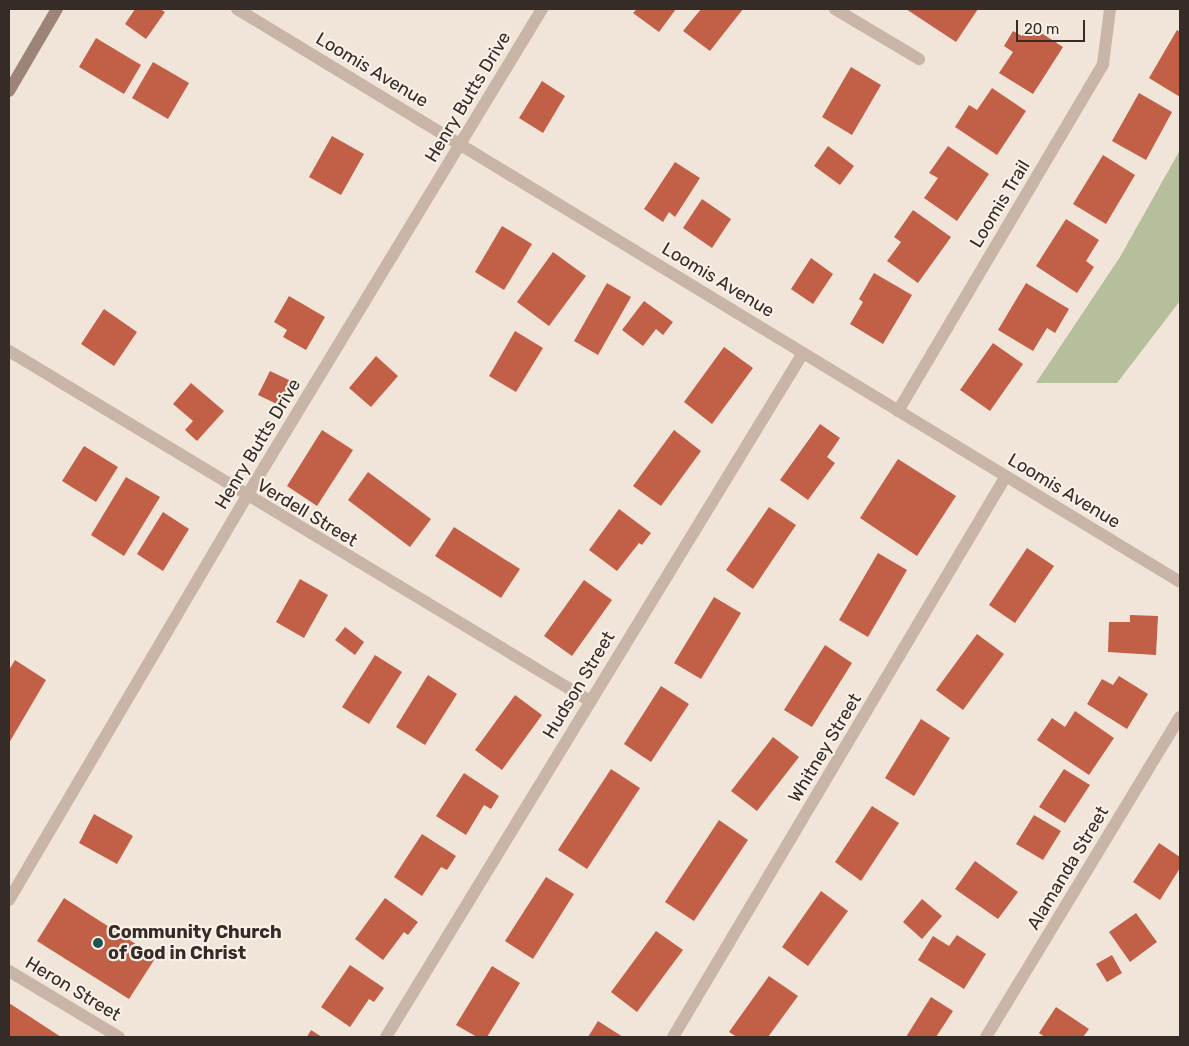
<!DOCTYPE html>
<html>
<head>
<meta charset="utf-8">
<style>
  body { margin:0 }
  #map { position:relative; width:1189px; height:1046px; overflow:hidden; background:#f1e5da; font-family:Rubik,sans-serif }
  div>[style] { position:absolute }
  .green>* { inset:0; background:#b5bf9b }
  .building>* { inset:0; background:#c25f47 }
  .street>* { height:12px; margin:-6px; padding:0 6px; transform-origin:6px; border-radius:6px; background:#c8b5a7 }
  .secondary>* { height:12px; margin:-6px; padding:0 6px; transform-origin:6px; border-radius:6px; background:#9c8478 }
  .dots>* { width:14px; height:14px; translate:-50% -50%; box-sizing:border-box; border:2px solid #f9f0e7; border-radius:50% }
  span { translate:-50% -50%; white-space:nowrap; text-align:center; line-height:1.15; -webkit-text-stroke:4.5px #f9f0e7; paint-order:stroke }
  .street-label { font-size:18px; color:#352b27 }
  .poi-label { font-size:18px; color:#352b27; font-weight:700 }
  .left { translate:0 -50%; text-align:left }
  .frame { position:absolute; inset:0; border:10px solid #352b27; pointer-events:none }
  .scale { position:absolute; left:1016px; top:20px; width:69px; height:22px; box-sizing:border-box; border:2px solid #352b27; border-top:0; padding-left:6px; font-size:15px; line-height:18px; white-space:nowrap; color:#352b27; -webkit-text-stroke:4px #f9f0e7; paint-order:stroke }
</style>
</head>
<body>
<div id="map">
  <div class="green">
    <div style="clip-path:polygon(1180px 150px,1180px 301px,1117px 383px,1036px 383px,1120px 257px)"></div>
  </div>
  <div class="building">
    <div style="clip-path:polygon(135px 9px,160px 9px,165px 12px,146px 39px,125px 24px)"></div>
    <div style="clip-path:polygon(637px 9px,676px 9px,659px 32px,633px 13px)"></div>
    <div style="clip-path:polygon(701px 9px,743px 9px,710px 51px,683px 31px)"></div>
    <div style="clip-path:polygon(906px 9px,978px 9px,956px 42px)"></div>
    <div style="clip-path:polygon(1029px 25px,1063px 47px,1033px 94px,999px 73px,1013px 52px,1004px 46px,1013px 31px,1022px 36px)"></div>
    <div style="clip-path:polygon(1177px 30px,1180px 32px,1180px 97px,1149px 78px)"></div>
    <div style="clip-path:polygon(96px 38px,141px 65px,124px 94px,79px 67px)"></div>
    <div style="clip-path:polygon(153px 62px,189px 83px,168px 119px,132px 98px)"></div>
    <div style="clip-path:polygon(851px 67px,881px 85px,852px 135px,822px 117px)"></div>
    <div style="clip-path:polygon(542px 81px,565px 96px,543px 133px,519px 118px)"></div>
    <div style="clip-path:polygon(992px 88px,1026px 111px,997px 155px,955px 127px,969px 105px,977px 110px)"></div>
    <div style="clip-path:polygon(1139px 93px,1172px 112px,1146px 160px,1112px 141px)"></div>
    <div style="clip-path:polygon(332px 136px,364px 154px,341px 195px,309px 177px)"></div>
    <div style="clip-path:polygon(828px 146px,854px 166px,840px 185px,814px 166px)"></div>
    <div style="clip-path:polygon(948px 146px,989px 174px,957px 221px,924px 198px,938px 178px,929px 173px)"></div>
    <div style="clip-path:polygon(1103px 155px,1135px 175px,1106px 224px,1073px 204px)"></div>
    <div style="clip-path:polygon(675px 162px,700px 178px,675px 217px,669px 212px,663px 222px,644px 209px)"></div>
    <div style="clip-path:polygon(702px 199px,731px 219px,712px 248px,683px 228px)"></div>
    <div style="clip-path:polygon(913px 210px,951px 237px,918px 283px,887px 261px,901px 242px,894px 237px)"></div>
    <div style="clip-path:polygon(1066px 219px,1099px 240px,1086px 261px,1094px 267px,1077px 293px,1036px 266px)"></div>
    <div style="clip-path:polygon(502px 226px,532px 244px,504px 290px,475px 272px)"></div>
    <div style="clip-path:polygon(553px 252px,586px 276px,549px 326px,517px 302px)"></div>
    <div style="clip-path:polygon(811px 258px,833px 274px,813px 304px,791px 289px)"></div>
    <div style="clip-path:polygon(874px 273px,912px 295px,883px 344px,850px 324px,863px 302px,859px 299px)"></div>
    <div style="clip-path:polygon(607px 283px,631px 297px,598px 355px,574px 341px)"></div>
    <div style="clip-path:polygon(1026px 283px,1069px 309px,1055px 333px,1047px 328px,1033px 351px,998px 330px)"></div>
    <div style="clip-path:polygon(289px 296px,325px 317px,306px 350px,283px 337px,287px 330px,274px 322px)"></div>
    <div style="clip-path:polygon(644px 301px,673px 322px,663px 335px,656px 329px,643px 346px,622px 330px)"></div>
    <div style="clip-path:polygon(104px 309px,137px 332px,114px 366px,81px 344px)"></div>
    <div style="clip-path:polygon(515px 331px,543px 348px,516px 392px,489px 376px)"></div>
    <div style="clip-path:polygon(993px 343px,1023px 364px,990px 411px,960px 390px)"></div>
    <div style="clip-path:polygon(724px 347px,753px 368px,712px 424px,684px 402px)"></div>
    <div style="clip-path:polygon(376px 356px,398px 376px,371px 407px,349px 388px)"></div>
    <div style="clip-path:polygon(270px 371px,291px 381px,279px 405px,258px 395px)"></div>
    <div style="clip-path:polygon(191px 383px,224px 411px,197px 441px,185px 430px,193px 421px,173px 404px)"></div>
    <div style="clip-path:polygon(820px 424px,840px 438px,827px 457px,835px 463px,808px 500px,780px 480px)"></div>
    <div style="clip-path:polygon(322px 430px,353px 450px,317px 506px,287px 486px)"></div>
    <div style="clip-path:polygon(674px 430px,701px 451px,661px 506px,633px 486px)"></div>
    <div style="clip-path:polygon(84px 446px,118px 467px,96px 502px,62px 481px)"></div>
    <div style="clip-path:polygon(898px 459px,956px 496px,917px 556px,860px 518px)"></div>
    <div style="clip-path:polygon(368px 472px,431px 519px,410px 547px,348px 500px)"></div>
    <div style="clip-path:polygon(126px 477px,160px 497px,124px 556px,91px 535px)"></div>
    <div style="clip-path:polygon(769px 507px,796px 525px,753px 589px,726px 570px)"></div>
    <div style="clip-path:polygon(619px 509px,651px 533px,642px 545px,639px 543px,617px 571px,589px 550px)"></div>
    <div style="clip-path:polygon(163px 512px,189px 529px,163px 571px,137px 554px)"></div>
    <div style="clip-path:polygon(454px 527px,520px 569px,501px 598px,435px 556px)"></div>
    <div style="clip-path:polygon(1027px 548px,1054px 566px,1015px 623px,989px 605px)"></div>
    <div style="clip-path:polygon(878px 553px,907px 570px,868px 637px,839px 620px)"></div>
    <div style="clip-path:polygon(300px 579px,328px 595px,304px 638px,276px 622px)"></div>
    <div style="clip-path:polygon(584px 580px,612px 600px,572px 656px,544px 636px)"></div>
    <div style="clip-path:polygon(714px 597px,741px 613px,701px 679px,674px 663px)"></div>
    <div style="clip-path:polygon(1130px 615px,1158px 616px,1156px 655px,1108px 652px,1109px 622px,1130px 622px)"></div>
    <div style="clip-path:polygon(345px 627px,364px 642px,355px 655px,335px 640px)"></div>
    <div style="clip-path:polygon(977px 634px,1004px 654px,963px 710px,936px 690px)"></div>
    <div style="clip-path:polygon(825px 645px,852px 663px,812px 727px,784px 710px)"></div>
    <div style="clip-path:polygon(375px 655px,402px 672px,369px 724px,342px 707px)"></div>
    <div style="clip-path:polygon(15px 660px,46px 680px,9px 743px,9px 670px)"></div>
    <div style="clip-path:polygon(428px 675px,457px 694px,425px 745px,396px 727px)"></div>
    <div style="clip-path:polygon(1119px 676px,1148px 694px,1127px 729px,1087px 704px,1102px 679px,1113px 685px)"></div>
    <div style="clip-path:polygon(661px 686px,689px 704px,651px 762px,624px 744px)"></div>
    <div style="clip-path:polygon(515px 695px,542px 715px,502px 770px,475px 750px)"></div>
    <div style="clip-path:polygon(1075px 711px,1114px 738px,1089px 775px,1037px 740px,1052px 718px,1065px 727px)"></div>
    <div style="clip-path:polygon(921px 719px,950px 738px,914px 796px,885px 778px)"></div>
    <div style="clip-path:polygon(773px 737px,799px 757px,757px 811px,731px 791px)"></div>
    <div style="clip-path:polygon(611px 769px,640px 788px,587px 869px,558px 850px)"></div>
    <div style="clip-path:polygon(1064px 769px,1090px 785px,1065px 823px,1039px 807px)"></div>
    <div style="clip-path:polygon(464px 773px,499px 796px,491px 809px,484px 805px,466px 835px,436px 816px)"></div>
    <div style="clip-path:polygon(872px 806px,899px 823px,861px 881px,835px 862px)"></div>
    <div style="clip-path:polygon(94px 814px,133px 836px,117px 864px,79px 843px)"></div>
    <div style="clip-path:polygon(1034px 815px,1061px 831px,1043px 860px,1016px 844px)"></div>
    <div style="clip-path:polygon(719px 820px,748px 840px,694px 921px,665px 902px)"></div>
    <div style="clip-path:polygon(422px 834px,456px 856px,447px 870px,441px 867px,422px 896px,394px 877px)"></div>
    <div style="clip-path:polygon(1159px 843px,1180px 857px,1180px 868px,1160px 900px,1133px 882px)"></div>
    <div style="clip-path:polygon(975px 861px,1018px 892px,998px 919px,955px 889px)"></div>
    <div style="clip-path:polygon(546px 877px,574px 894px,533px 959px,505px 941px)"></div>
    <div style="clip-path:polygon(821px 891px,848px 911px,808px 966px,782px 947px)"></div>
    <div style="clip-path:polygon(64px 898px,156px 957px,129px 999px,37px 941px)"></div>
    <div style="clip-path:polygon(385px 898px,418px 922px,408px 935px,404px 932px,383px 960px,355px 939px)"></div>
    <div style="clip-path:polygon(922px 899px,942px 916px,922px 939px,903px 922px)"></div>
    <div style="clip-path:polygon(1136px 913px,1157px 942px,1130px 962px,1109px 932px)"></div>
    <div style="clip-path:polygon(656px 931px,683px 950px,637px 1012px,611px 992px)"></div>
    <div style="clip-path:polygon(957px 935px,986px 954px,964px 989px,918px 960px,933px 936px,949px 946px)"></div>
    <div style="clip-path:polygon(1112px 955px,1122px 973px,1107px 982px,1096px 964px)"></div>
    <div style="clip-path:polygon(350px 965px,384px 988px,374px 1002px,369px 999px,350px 1027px,321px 1007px)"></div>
    <div style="clip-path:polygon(492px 966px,520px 983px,487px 1037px,477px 1037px,456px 1025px)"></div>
    <div style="clip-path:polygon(769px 976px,798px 996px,768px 1037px,737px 1037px,729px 1032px)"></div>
    <div style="clip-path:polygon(931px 997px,953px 1011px,936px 1037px,906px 1037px)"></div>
    <div style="clip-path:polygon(9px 1003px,61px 1037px,9px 1037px)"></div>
    <div style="clip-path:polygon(1056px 1007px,1089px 1029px,1083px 1037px,1045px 1037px,1039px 1033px)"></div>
    <div style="clip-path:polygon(598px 1021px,623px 1037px,588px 1037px)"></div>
    <div style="clip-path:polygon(311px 1030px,322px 1037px,307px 1037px)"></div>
  </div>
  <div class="street">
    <div style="left:237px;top:9px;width:1103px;rotate:31.28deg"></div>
    <div style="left:835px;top:9px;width:98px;rotate:30.8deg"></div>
    <div style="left:9px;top:351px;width:678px;rotate:31.07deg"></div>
    <div style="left:898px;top:411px;width:403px;rotate:-59.4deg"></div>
    <div style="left:1103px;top:64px;width:55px;rotate:-82.7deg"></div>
    <div style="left:9px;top:900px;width:468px;rotate:-59.5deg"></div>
    <div style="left:246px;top:497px;width:571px;rotate:-58.76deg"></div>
    <div style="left:9px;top:971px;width:128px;rotate:31deg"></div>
    <div style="left:386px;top:1037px;width:801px;rotate:-58.63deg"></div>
    <div style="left:673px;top:1037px;width:652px;rotate:-59.31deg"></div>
    <div style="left:986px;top:1037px;width:374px;rotate:-58.8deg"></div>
  </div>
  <div class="secondary">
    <div style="left:9px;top:91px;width:95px;rotate:-59.7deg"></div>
  </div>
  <div class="dots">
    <div style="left:98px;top:943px;background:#1e5455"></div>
  </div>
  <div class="street-label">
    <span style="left:372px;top:70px;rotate:31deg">Loomis Avenue</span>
    <span style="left:468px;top:97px;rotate:-59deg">Henry Butts Drive</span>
    <span style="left:1000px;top:204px;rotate:-59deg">Loomis Trail</span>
    <span style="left:718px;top:280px;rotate:31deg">Loomis Avenue</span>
    <span style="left:258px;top:444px;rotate:-59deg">Henry Butts Drive</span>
    <span style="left:1064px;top:491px;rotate:31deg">Loomis Avenue</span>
    <span style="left:307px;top:513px;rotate:31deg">Verdell Street</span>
    <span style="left:579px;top:685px;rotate:-59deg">Hudson Street</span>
    <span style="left:825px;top:748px;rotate:-59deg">Whitney Street</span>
    <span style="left:1068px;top:868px;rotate:-59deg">Alamanda Street</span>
    <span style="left:73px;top:989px;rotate:31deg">Heron Street</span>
  </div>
  <div class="poi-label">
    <span class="left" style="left:108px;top:943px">Community Church<br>of God in Christ</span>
  </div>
  <div class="frame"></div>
  <div class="scale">20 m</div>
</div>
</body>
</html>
